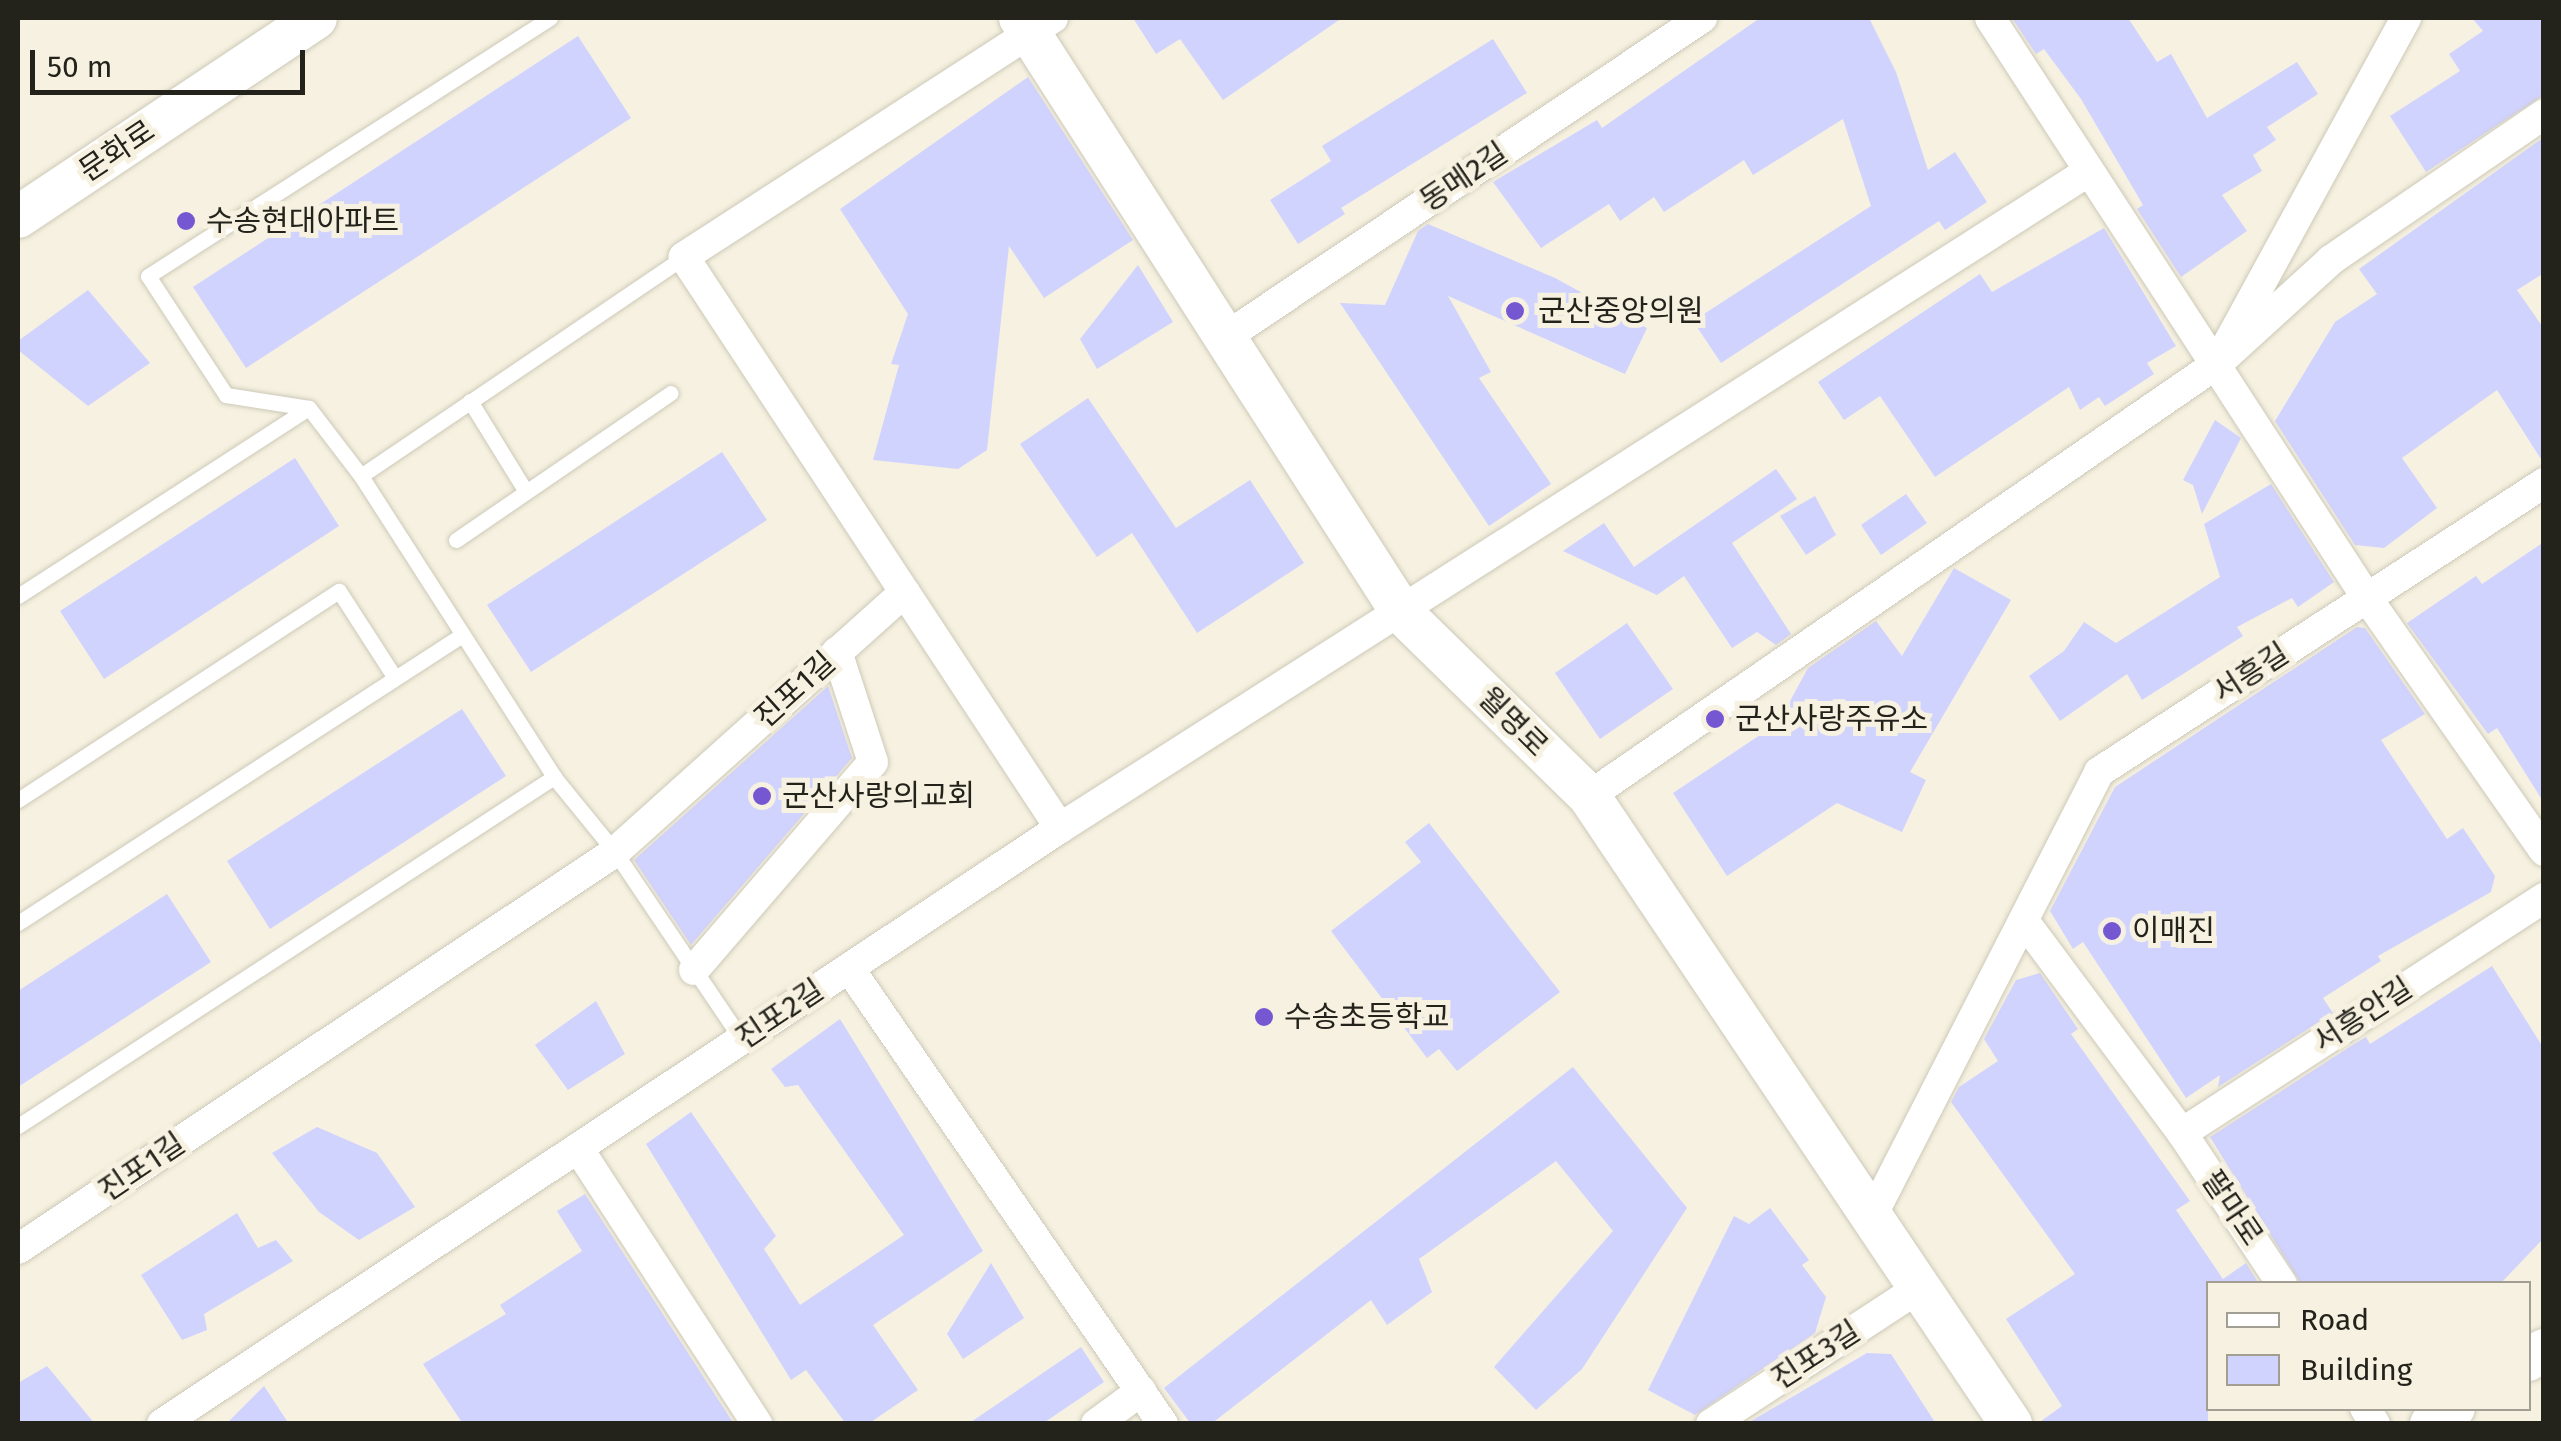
<!DOCTYPE html>
<html>
<head>
<meta charset="utf-8">
<style>
  body { margin:0 }
  #map { position:relative; width:2561px; height:1441px; overflow:hidden; background:#f6f1e0; font-family:"Fira Sans","Noto Sans KR",sans-serif }
  div>[style] { position:absolute }
  .building>* { inset:0; background:#d1d3ff }
  .roads { filter:drop-shadow(0 0 2px #cdc9b8) drop-shadow(0 0 2px #cdc9b8) }
  .lane>* { height:15px; margin:-7.5px; padding:0 7.5px; transform-origin:7.5px; border-radius:7.5px; background:#fff }
  .street>* { height:30px; margin:-15px; padding:0 15px; transform-origin:15px; border-radius:15px; background:#fff }
  .secondary>* { height:42px; margin:-21px; padding:0 21px; transform-origin:21px; border-radius:21px; background:#fff }
  .dots>* { width:28px; height:28px; translate:-50% -50%; box-sizing:border-box; border:5px solid #f6f1e0; border-radius:50% }
  span { translate:-50% -50%; white-space:nowrap; text-align:center; line-height:1.15; -webkit-text-stroke:10px #f6f1e0; paint-order:stroke }
  .street-label { font-size:30px; color:#23221b }
  .poi-label { font-size:30px; color:#23221b }
  .left { translate:0 -50%; text-align:left }
  .frame { position:absolute; inset:0; border:20px solid #23221b; pointer-events:none }
  .legend { position:absolute; left:2206px; top:1281px; width:325px; height:130px; box-sizing:border-box; background:#f6f1e0; border:2px solid #a29e91; margin:0; padding:12px 18px; list-style:none; font-size:30px; color:#23221b }
  .legend li { display:flex; align-items:center; gap:20px; height:50px }
  .legend b { width:50px; border:2px solid #a29e91 }
  .scale { position:absolute; left:30px; top:50px; width:275px; height:45px; box-sizing:border-box; border:5px solid #23221b; border-top:0; padding-left:12px; font-size:30px; line-height:35px; white-space:nowrap; color:#23221b; -webkit-text-stroke:8px #f6f1e0; paint-order:stroke }
</style>
</head>
<body>
<div id="map">
  <div class="building">
    <div style="clip-path:polygon(1133px 18px,1342px 18px,1223px 100px,1180px 39px,1156px 54px)"></div>
    <div style="clip-path:polygon(1760px 18px,1869px 18px,1896px 72px,1928px 170px,1955px 152px,1987px 202px,1945px 230px,1939px 221px,1721px 363px,1693px 321px,1871px 206px,1843px 119px,1753px 175px,1744px 160px,1664px 212px,1654px 197px,1620px 221px,1609px 204px,1541px 248px,1493px 182px,1597px 120px,1602px 128px)"></div>
    <div style="clip-path:polygon(2012px 18px,2128px 18px,2157px 62px,2171px 54px,2207px 118px,2297px 62px,2318px 94px,2267px 127px,2276px 140px,2253px 155px,2262px 171px,2222px 195px,2247px 231px,2181px 277px,2137px 209px,2143px 205px,2081px 99px,2044px 49px,2036px 54px)"></div>
    <div style="clip-path:polygon(2472px 18px,2544px 18px,2544px 95px,2426px 172px,2390px 116px,2460px 71px,2449px 54px,2483px 31px)"></div>
    <div style="clip-path:polygon(578px 36px,631px 118px,246px 368px,193px 287px)"></div>
    <div style="clip-path:polygon(1493px 39px,1527px 93px,1341px 208px,1345px 214px,1298px 244px,1270px 200px,1331px 161px,1322px 146px)"></div>
    <div style="clip-path:polygon(1028px 77px,1133px 240px,1044px 298px,1009px 246px,987px 450px,958px 469px,873px 460px,899px 365px,891px 364px,908px 314px,840px 209px)"></div>
    <div style="clip-path:polygon(2544px 137px,2544px 273px,2517px 290px,2544px 329px,2544px 464px,2497px 390px,2402px 458px,2437px 508px,2384px 548px,2355px 545px,2275px 421px,2335px 322px,2377px 294px,2359px 269px)"></div>
    <div style="clip-path:polygon(1428px 224px,1555px 278px,1647px 328px,1625px 374px,1448px 296px,1491px 372px,1479px 378px,1551px 484px,1489px 526px,1340px 303px,1385px 305px,1418px 231px)"></div>
    <div style="clip-path:polygon(2104px 228px,2176px 346px,2147px 363px,2154px 374px,2105px 406px,2099px 397px,2080px 410px,2069px 387px,1935px 477px,1880px 396px,1844px 420px,1818px 382px,1980px 274px,1992px 292px)"></div>
    <div style="clip-path:polygon(1138px 265px,1173px 322px,1097px 369px,1080px 339px)"></div>
    <div style="clip-path:polygon(88px 290px,150px 363px,88px 406px,18px 350px,18px 341px)"></div>
    <div style="clip-path:polygon(1088px 398px,1176px 528px,1250px 480px,1304px 563px,1197px 633px,1132px 533px,1097px 557px,1020px 444px)"></div>
    <div style="clip-path:polygon(2215px 420px,2241px 438px,2202px 514px,2193px 485px,2183px 480px)"></div>
    <div style="clip-path:polygon(722px 452px,767px 520px,531px 672px,487px 605px)"></div>
    <div style="clip-path:polygon(295px 458px,339px 526px,104px 679px,60px 611px)"></div>
    <div style="clip-path:polygon(1776px 469px,1797px 499px,1732px 543px,1791px 634px,1776px 645px,1757px 632px,1732px 648px,1684px 576px,1657px 595px,1563px 551px,1604px 523px,1634px 567px)"></div>
    <div style="clip-path:polygon(2271px 484px,2334px 582px,2298px 607px,2292px 598px,2237px 627px,2243px 636px,2142px 700px,2127px 674px,2060px 721px,2029px 676px,2064px 651px,2084px 622px,2116px 643px,2220px 577px,2204px 524px)"></div>
    <div style="clip-path:polygon(1906px 494px,1927px 523px,1881px 555px,1861px 525px)"></div>
    <div style="clip-path:polygon(1815px 496px,1836px 535px,1806px 555px,1780px 516px)"></div>
    <div style="clip-path:polygon(2544px 542px,2544px 803px,2497px 728px,2488px 734px,2407px 623px,2476px 576px,2482px 584px)"></div>
    <div style="clip-path:polygon(1954px 568px,2011px 600px,1910px 772px,1926px 780px,1902px 832px,1837px 803px,1727px 876px,1673px 793px,1778px 723px,1808px 668px,1876px 621px,1902px 656px)"></div>
    <div style="clip-path:polygon(1627px 623px,1673px 689px,1600px 739px,1555px 673px)"></div>
    <div style="clip-path:polygon(2357px 627px,2365px 628px,2425px 714px,2381px 740px,2447px 839px,2463px 828px,2495px 876px,2491px 892px,2378px 956px,2381px 961px,2323px 998px,2333px 1013px,2218px 1087px,2220px 1075px,2186px 1098px,2083px 942px,2073px 949px,2050px 911px,2115px 787px)"></div>
    <div style="clip-path:polygon(828px 686px,852px 758px,691px 945px,634px 860px)"></div>
    <div style="clip-path:polygon(462px 709px,506px 776px,270px 929px,227px 861px)"></div>
    <div style="clip-path:polygon(1429px 823px,1560px 992px,1457px 1071px,1439px 1049px,1427px 1058px,1331px 931px,1421px 862px,1405px 842px)"></div>
    <div style="clip-path:polygon(167px 894px,211px 962px,18px 1087px,18px 991px)"></div>
    <div style="clip-path:polygon(2492px 966px,2544px 1049px,2544px 1238px,2500px 1284px,2301px 1284px,2210px 1137px,2354px 1044px,2366px 1037px,2370px 1044px)"></div>
    <div style="clip-path:polygon(2040px 973px,2078px 1029px,2071px 1034px,2190px 1201px,2176px 1210px,2223px 1279px,2246px 1263px,2259px 1284px,2208px 1284px,2208px 1424px,2037px 1424px,2062px 1406px,2006px 1319px,2075px 1274px,1951px 1102px,1959px 1087px,1998px 1061px,1984px 1039px,2016px 980px)"></div>
    <div style="clip-path:polygon(596px 1001px,625px 1054px,568px 1090px,535px 1045px)"></div>
    <div style="clip-path:polygon(840px 1019px,983px 1251px,873px 1325px,918px 1390px,868px 1424px,846px 1424px,806px 1370px,791px 1380px,646px 1144px,691px 1112px,776px 1236px,764px 1249px,800px 1305px,904px 1235px,798px 1085px,785px 1087px,771px 1069px)"></div>
    <div style="clip-path:polygon(1573px 1067px,1687px 1208px,1582px 1369px,1536px 1410px,1494px 1367px,1613px 1231px,1556px 1161px,1419px 1259px,1432px 1292px,1387px 1325px,1371px 1300px,1211px 1424px,1191px 1424px,1164px 1388px)"></div>
    <div style="clip-path:polygon(317px 1127px,377px 1153px,415px 1207px,359px 1240px,319px 1212px,272px 1153px)"></div>
    <div style="clip-path:polygon(585px 1194px,734px 1424px,463px 1424px,423px 1364px,506px 1314px,500px 1305px,582px 1251px,557px 1211px)"></div>
    <div style="clip-path:polygon(1770px 1208px,1809px 1260px,1802px 1265px,1826px 1297px,1815px 1333px,1695px 1415px,1648px 1390px,1734px 1216px,1749px 1224px)"></div>
    <div style="clip-path:polygon(237px 1213px,258px 1248px,276px 1240px,293px 1261px,204px 1314px,207px 1330px,182px 1340px,141px 1275px)"></div>
    <div style="clip-path:polygon(991px 1263px,1024px 1318px,963px 1359px,947px 1334px)"></div>
    <div style="clip-path:polygon(1081px 1347px,1104px 1382px,1042px 1424px,968px 1424px)"></div>
    <div style="clip-path:polygon(1867px 1353px,1891px 1354px,1936px 1424px,1746px 1424px)"></div>
    <div style="clip-path:polygon(47px 1366px,95px 1424px,18px 1424px,18px 1383px)"></div>
    <div style="clip-path:polygon(264px 1386px,289px 1424px,226px 1424px)"></div>
  </div>
  <div class="roads">
    <div class="lane">
      <div style="left:684px;top:257px;width:390px;rotate:145.9deg"></div>
      <div style="left:361px;top:476px;width:358px;rotate:57.3deg"></div>
      <div style="left:554px;top:777px;width:97px;rotate:50.9deg"></div>
      <div style="left:615px;top:852px;width:225px;rotate:56deg"></div>
      <div style="left:470px;top:401px;width:105px;rotate:58.3deg"></div>
      <div style="left:361px;top:476px;width:86px;rotate:-127.4deg"></div>
      <div style="left:309px;top:408px;width:84px;rotate:-171.1deg"></div>
      <div style="left:226px;top:395px;width:142px;rotate:-123.2deg"></div>
      <div style="left:148px;top:276px;width:478px;rotate:-32.7deg"></div>
      <div style="left:456px;top:540px;width:260px;rotate:-34.4deg"></div>
      <div style="left:18px;top:596px;width:346px;rotate:-32.9deg"></div>
      <div style="left:18px;top:800px;width:383px;rotate:-33.1deg"></div>
      <div style="left:339px;top:591px;width:103px;rotate:57.2deg"></div>
      <div style="left:18px;top:923px;width:529px;rotate:-32.97deg"></div>
      <div style="left:18px;top:1126px;width:640px;rotate:-33.07deg"></div>
    </div>
    <div class="street">
      <div style="left:1053px;top:18px;width:440px;rotate:147.1deg"></div>
      <div style="left:684px;top:257px;width:684px;rotate:56.64deg"></div>
      <div style="left:1990px;top:18px;width:692px;rotate:56.98deg"></div>
      <div style="left:2367px;top:598px;width:309px;rotate:55deg"></div>
      <div style="left:1227px;top:336px;width:572px;rotate:-33.8deg"></div>
      <div style="left:2226px;top:347px;width:375px;rotate:-61.3deg"></div>
      <div style="left:1589px;top:796px;width:764px;rotate:-34.54deg"></div>
      <div style="left:2218px;top:363px;width:153px;rotate:-42.3deg"></div>
      <div style="left:2331px;top:260px;width:258px;rotate:-34.4deg"></div>
      <div style="left:2024px;top:921px;width:264px;rotate:53.3deg"></div>
      <div style="left:2182px;top:1133px;width:181px;rotate:56.5deg"></div>
      <div style="left:849px;top:968px;width:554px;rotate:55.45deg"></div>
      <div style="left:694px;top:970px;width:274px;rotate:-49.3deg"></div>
      <div style="left:873px;top:762px;width:116px;rotate:-108.1deg"></div>
      <div style="left:2182px;top:1133px;width:432px;rotate:-33deg"></div>
      <div style="left:578px;top:1148px;width:329px;rotate:57deg"></div>
      <div style="left:1872px;top:1216px;width:499px;rotate:-62.9deg"></div>
      <div style="left:2099px;top:772px;width:531px;rotate:-33deg"></div>
      <div style="left:18px;top:1249px;width:717px;rotate:-33.62deg"></div>
      <div style="left:615px;top:852px;width:389px;rotate:-41.9deg"></div>
      <div style="left:2365px;top:1408px;width:19px;rotate:58deg"></div>
      <div style="left:162px;top:1424px;width:1078px;rotate:-33.57deg"></div>
      <div style="left:1060px;top:828px;width:1217px;rotate:-32.55deg"></div>
      <div style="left:1096px;top:1424px;width:56px;rotate:-36.3deg"></div>
      <div style="left:1711px;top:1424px;width:250px;rotate:-33.2deg"></div>
    </div>
    <div class="secondary">
      <div style="left:1020px;top:18px;width:707px;rotate:57.3deg"></div>
      <div style="left:1402px;top:613px;width:262px;rotate:44.4deg"></div>
      <div style="left:1589px;top:796px;width:757px;rotate:56.1deg"></div>
      <div style="left:18px;top:217px;width:358px;rotate:-33.7deg"></div>
      <div style="left:2528px;top:1360px;width:19px;rotate:-32deg"></div>
      <div style="left:2431px;top:1424px;width:28px;rotate:-35deg"></div>
    </div>
  </div>
  <div class="dots">
    <div style="left:186px;top:221px;background:#7557d1"></div>
    <div style="left:1515px;top:311px;background:#7557d1"></div>
    <div style="left:1715px;top:719px;background:#7557d1"></div>
    <div style="left:762px;top:796px;background:#7557d1"></div>
    <div style="left:2112px;top:931px;background:#7557d1"></div>
    <div style="left:1264px;top:1017px;background:#7557d1"></div>
  </div>
  <div class="street-label">
    <span style="left:117px;top:151px;rotate:-34deg">문화로</span>
    <span style="left:1464px;top:177px;rotate:-34deg">동메2길</span>
    <span style="left:2251px;top:673px;rotate:-33deg">서흥길</span>
    <span style="left:795px;top:690px;rotate:-42deg">진포1길</span>
    <span style="left:1513px;top:722px;rotate:45deg">월명로</span>
    <span style="left:780px;top:1014px;rotate:-34deg">진포2길</span>
    <span style="left:2363px;top:1015px;rotate:-33deg">서흥안길</span>
    <span style="left:142px;top:1167px;rotate:-34deg">진포1길</span>
    <span style="left:2232px;top:1208px;rotate:56deg">팔마로</span>
    <span style="left:1816px;top:1355px;rotate:-33deg">진포3길</span>
  </div>
  <div class="poi-label">
    <span class="left" style="left:206px;top:221px">수송현대아파트</span>
    <span class="left" style="left:1538px;top:311px">군산중앙의원</span>
    <span class="left" style="left:1735px;top:719px">군산사랑주유소</span>
    <span class="left" style="left:782px;top:796px">군산사랑의교회</span>
    <span class="left" style="left:2132px;top:931px">이매진</span>
    <span class="left" style="left:1284px;top:1017px">수송초등학교</span>
  </div>
  <div class="frame"></div>
  <ul class="legend">
  <li><b style="height:12px;background:#fff"></b>Road</li>
  <li><b style="height:28px;background:#d1d3ff"></b>Building</li>
  </ul>
  <div class="scale">50 m</div>
</div>
</body>
</html>
